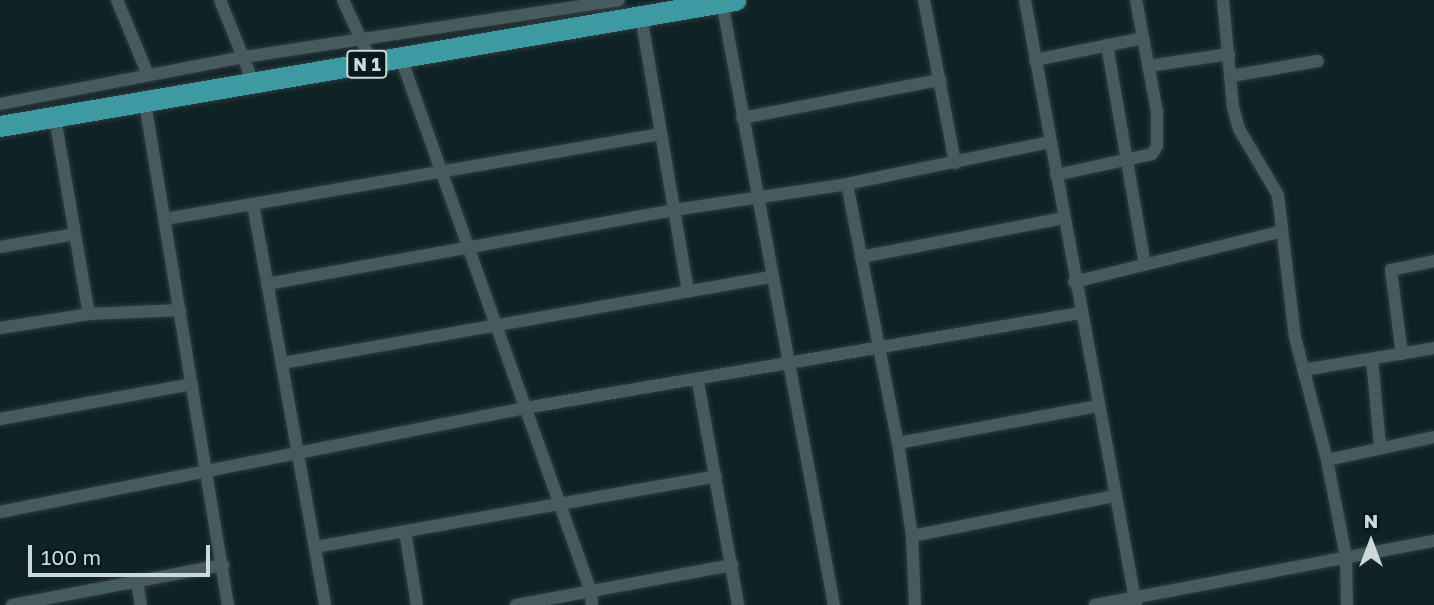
<!DOCTYPE html>
<html>
<head>
<meta charset="utf-8">
<style>
  body { margin:0 }
  #map { position:relative; width:1434px; height:605px; overflow:hidden; background:#0f2325; font-family:"Golos Text",sans-serif }
  div>[style] { position:absolute }
  .roads { filter:drop-shadow(0 0 2px #313d3f) drop-shadow(0 0 2px #313d3f) }
  .street>* { height:12px; margin:-6px; padding:0 6px; transform-origin:6px; border-radius:6px; background:#465b5d }
  .highway>* { height:21px; margin:-10.5px; padding:0 10.5px; transform-origin:10.5px; border-radius:10.5px; background:#3d9aa2 }
  span { translate:-50% -50%; white-space:nowrap; text-align:center; line-height:1.15; -webkit-text-stroke:5px #061a1b; paint-order:stroke }
  .shield-label span { padding:2px 5px; background:#061a1b; border:2px solid; border-radius:5px; -webkit-text-stroke-width:0 }
  .shield-label { font-size:18px; color:#ccd8d9; font-weight:700 }
  .north { position:absolute; left:1336px; top:507px; width:70px; height:70px; -webkit-text-stroke:5px #061a1b; paint-order:stroke; rotate:0deg; font-size:19px; font-weight:700; line-height:28px; text-align:center; color:#ccd8d9 }
  .north::after { content:''; display:block; margin:auto; width:24px; height:32px; background:#ccd8d9; clip-path:polygon(50% 0,100% 100%,50% 72%,0 100%) }
  .scale { position:absolute; left:28px; top:545px; width:182px; height:32px; box-sizing:border-box; border:4px solid #ccd8d9; border-top:0; padding-left:9px; font-size:21px; line-height:24px; white-space:nowrap; color:#ccd8d9; -webkit-text-stroke:5px #061a1b; paint-order:stroke }
</style>
</head>
<body>
<div id="map">
  <div class="roads">
    <div class="street">
      <div style="left:117px;top:0;width:81px;rotate:67.5deg"></div>
      <div style="left:220px;top:0;width:91px;rotate:68deg"></div>
      <div style="left:343px;top:0;width:69px;rotate:65.3deg"></div>
      <div style="left:924px;top:0;width:166px;rotate:79.2deg"></div>
      <div style="left:1025px;top:0;width:615px;rotate:79.6deg"></div>
      <div style="left:1223px;top:0;width:107px;rotate:84.7deg"></div>
      <div style="left:1233px;top:107px;width:23px;rotate:75deg"></div>
      <div style="left:1239px;top:129px;width:77px;rotate:59.4deg"></div>
      <div style="left:1278px;top:195px;width:143px;rotate:83.2deg"></div>
      <div style="left:1295px;top:337px;width:127px;rotate:75.4deg"></div>
      <div style="left:722px;top:2px;width:613px;rotate:79.48deg"></div>
      <div style="left:641px;top:16px;width:279px;rotate:80.3deg"></div>
      <div style="left:1107px;top:45px;width:223px;rotate:80.2deg"></div>
      <div style="left:401px;top:58px;width:567px;rotate:70.41deg"></div>
      <div style="left:591px;top:592px;width:13px;rotate:86deg"></div>
      <div style="left:1035px;top:60px;width:110px;rotate:-11.5deg"></div>
      <div style="left:1148px;top:66px;width:82px;rotate:-8.4deg"></div>
      <div style="left:1231px;top:76px;width:88px;rotate:-9.8deg"></div>
      <div style="left:145px;top:103px;width:509px;rotate:80.61deg"></div>
      <div style="left:0;top:104px;width:248px;rotate:-10.9deg"></div>
      <div style="left:244px;top:57px;width:379px;rotate:-8.6deg"></div>
      <div style="left:55px;top:118px;width:199px;rotate:80.2deg"></div>
      <div style="left:742px;top:118px;width:202px;rotate:-10.9deg"></div>
      <div style="left:1056px;top:175px;width:98px;rotate:-12.3deg"></div>
      <div style="left:1152px;top:154px;width:9px;rotate:-58deg"></div>
      <div style="left:1157px;top:146px;width:34px;rotate:-90deg"></div>
      <div style="left:1157px;top:112px;width:114px;rotate:-100.6deg"></div>
      <div style="left:847px;top:184px;width:264px;rotate:78.9deg"></div>
      <div style="left:898px;top:443px;width:94px;rotate:81.4deg"></div>
      <div style="left:912px;top:536px;width:69px;rotate:87.5deg"></div>
      <div style="left:253px;top:204px;width:407px;rotate:79.8deg"></div>
      <div style="left:165px;top:219px;width:502px;rotate:-9.74deg"></div>
      <div style="left:0;top:247px;width:76px;rotate:-9.8deg"></div>
      <div style="left:861px;top:257px;width:206px;rotate:-10.9deg"></div>
      <div style="left:1074px;top:282px;width:211px;rotate:-13.7deg"></div>
      <div style="left:267px;top:284px;width:414px;rotate:-10.3deg"></div>
      <div style="left:674px;top:210px;width:175px;rotate:-8.5deg"></div>
      <div style="left:847px;top:184px;width:207px;rotate:-11.7deg"></div>
      <div style="left:0;top:328px;width:90px;rotate:-8.9deg"></div>
      <div style="left:89px;top:314px;width:91px;rotate:-2.5deg"></div>
      <div style="left:1402px;top:354px;width:85px;rotate:-97.5deg"></div>
      <div style="left:1391px;top:270px;width:44px;rotate:-11.8deg"></div>
      <div style="left:1372px;top:359px;width:87px;rotate:84.7deg"></div>
      <div style="left:282px;top:363px;width:496px;rotate:-10deg"></div>
      <div style="left:1303px;top:370px;width:133px;rotate:-9.5deg"></div>
      <div style="left:698px;top:382px;width:227px;rotate:79.8deg"></div>
      <div style="left:0;top:419px;width:195px;rotate:-10.3deg"></div>
      <div style="left:898px;top:443px;width:202px;rotate:-10.5deg"></div>
      <div style="left:0;top:512px;width:535px;rotate:-11.2deg"></div>
      <div style="left:525px;top:408px;width:563px;rotate:-9.71deg"></div>
      <div style="left:405px;top:531px;width:75px;rotate:80.8deg"></div>
      <div style="left:912px;top:536px;width:206px;rotate:-11.2deg"></div>
      <div style="left:315px;top:547px;width:407px;rotate:-10deg"></div>
      <div style="left:137px;top:581px;width:24px;rotate:81deg"></div>
      <div style="left:12px;top:605px;width:215px;rotate:-10.7deg"></div>
      <div style="left:516px;top:605px;width:220px;rotate:-10.5deg"></div>
      <div style="left:1095px;top:605px;width:345px;rotate:-10.7deg"></div>
      <div style="left:1347px;top:605px;width:48px;rotate:-91.2deg"></div>
      <div style="left:1346px;top:557px;width:99px;rotate:-101.1deg"></div>
      <div style="left:1327px;top:460px;width:109px;rotate:-12.1deg"></div>
    </div>
    <div class="highway">
      <div style="left:0;top:126px;width:746px;rotate:-9.73deg"></div>
    </div>
  </div>
  <div class="shield-label">
    <span style="left:367px;top:64px">N 1</span>
  </div>
  <div class="north">N</div>
  <div class="scale">100 m</div>
</div>
</body>
</html>
